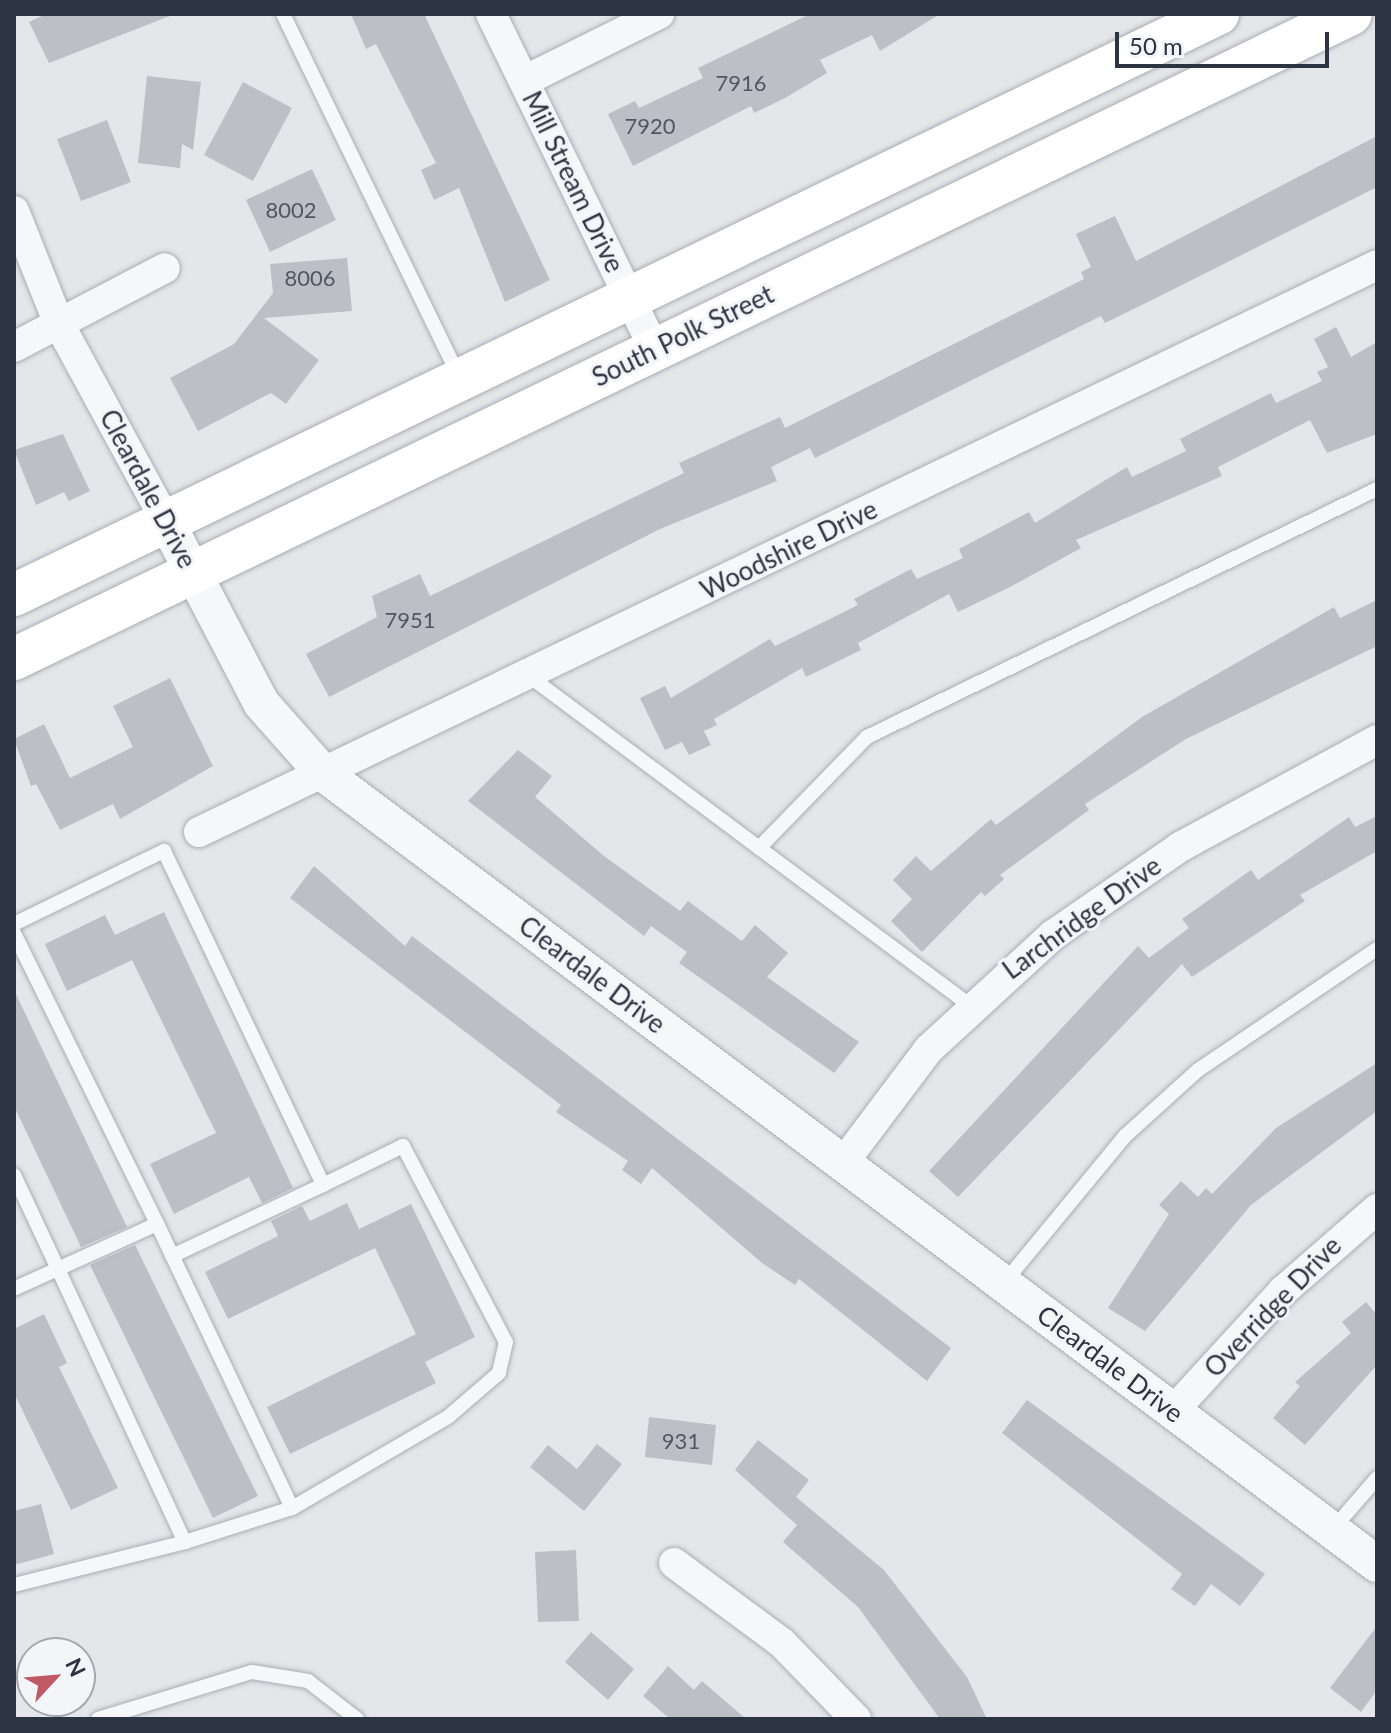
<!DOCTYPE html>
<html>
<head>
<meta charset="utf-8">
<style>
  body { margin:0 }
  #map { position:relative; width:1391px; height:1733px; overflow:hidden; background:#e4e6ea; font-family:Lato,sans-serif }
  div>[style] { position:absolute }
  .building>* { inset:0; background:#bcbfc6 }
  .roads { filter:drop-shadow(0 0 2px #a9adb4) drop-shadow(0 0 2px #a9adb4) }
  .service>* { height:14px; margin:-7px; padding:0 7px; transform-origin:7px; border-radius:7px; background:#f6f7f9 }
  .minor>* { height:30px; margin:-15px; padding:0 15px; transform-origin:15px; border-radius:15px; background:#f6f7f9 }
  .tertiary>* { height:36px; margin:-18px; padding:0 18px; transform-origin:18px; border-radius:18px; background:#f6f7f9 }
  .secondary>* { height:42px; margin:-21px; padding:0 21px; transform-origin:21px; border-radius:21px; background:#fff }
  span { translate:-50% -50%; white-space:nowrap; text-align:center; line-height:1.15; -webkit-text-stroke:6px #f3f5f8; paint-order:stroke }
  .number-label { font-size:22px; color:#515762 }
  .number-label span { -webkit-text-stroke-width:0 }
  .street-label { font-size:26px; color:#2d3441 }
  .frame { position:absolute; inset:0; border:16px solid #2d3441; pointer-events:none }
  .north { position:absolute; left:16px; top:1637px; width:80px; height:80px; box-sizing:border-box; background:#f3f5f8; border:2px solid #a4a8af; border-radius:50%; rotate:64deg; font-size:22px; font-weight:700; line-height:32px; text-align:center; color:#2d3441 }
  .north::after { content:''; display:block; margin:auto; width:28px; height:36px; background:#c05866; clip-path:polygon(50% 0,100% 100%,50% 72%,0 100%) }
  .scale { position:absolute; left:1115px; top:32px; width:214px; height:36px; box-sizing:border-box; border:4px solid #2d3441; border-top:0; padding-left:10px; font-size:24px; line-height:28px; white-space:nowrap; color:#2d3441; -webkit-text-stroke:6px #f3f5f8; paint-order:stroke }
</style>
</head>
<body>
<div id="map">
  <div class="building">
    <div style="clip-path:polygon(46px 14px,175px 14px,49px 63px,29px 22px)"></div>
    <div style="clip-path:polygon(351px 14px,424px 14px,550px 280px,505px 302px,459px 188px,434px 200px,421px 170px,436px 163px,376px 44px,366px 49px)"></div>
    <div style="clip-path:polygon(810px 14px,940px 14px,880px 51px,872px 35px,820px 60px,827px 73px,785px 98px,754px 113px,751px 106px,633px 166px,608px 114px,635px 101px,639px 108px,703px 78px,698px 68px)"></div>
    <div style="clip-path:polygon(147px 76px,201px 82px,193px 150px,182px 144px,180px 168px,138px 163px)"></div>
    <div style="clip-path:polygon(243px 82px,292px 108px,253px 181px,204px 155px)"></div>
    <div style="clip-path:polygon(107px 120px,131px 182px,81px 201px,57px 139px)"></div>
    <div style="clip-path:polygon(1377px 136px,1377px 187px,1154px 299px,1105px 323px,1101px 316px,815px 458px,810px 448px,771px 467px,777px 481px,660px 529px,329px 697px,306px 654px,377px 617px,372px 596px,420px 574px,430px 596px,684px 473px,679px 463px,780px 417px,785px 428px,1084px 279px,1081px 272px,1091px 267px,1076px 234px,1115px 216px,1136px 261px)"></div>
    <div style="clip-path:polygon(312px 169px,336px 220px,270px 252px,246px 200px)"></div>
    <div style="clip-path:polygon(347px 258px,352px 311px,264px 318px,319px 360px,286px 404px,271px 393px,198px 431px,170px 378px,234px 344px,273px 293px,270px 264px)"></div>
    <div style="clip-path:polygon(1336px 327px,1351px 357px,1377px 342px,1377px 434px,1327px 453px,1310px 420px,1218px 467px,1222px 476px,1076px 540px,1081px 548px,1010px 587px,958px 612px,949px 594px,858px 643px,861px 650px,806px 677px,802px 668px,714px 719px,717px 725px,704px 731px,711px 745px,689px 755px,682px 742px,665px 750px,640px 698px,665px 686px,671px 698px,770px 639px,775px 646px,858px 605px,854px 599px,911px 569px,917px 579px,963px 558px,959px 549px,1029px 512px,1035px 523px,1127px 467px,1132px 477px,1186px 451px,1180px 439px,1211px 423px,1271px 393px,1276px 403px,1322px 381px,1317px 372px,1328px 367px,1314px 339px)"></div>
    <div style="clip-path:polygon(63px 434px,90px 491px,69px 501px,64px 492px,36px 505px,14px 450px)"></div>
    <div style="clip-path:polygon(1377px 600px,1377px 646px,1186px 739px,1085px 804px,1089px 810px,1000px 875px,1004px 879px,985px 896px,981px 892px,922px 952px,891px 921px,912px 899px,893px 880px,916px 856px,931px 871px,991px 819px,996px 825px,1142px 717px,1334px 607px,1340px 618px)"></div>
    <div style="clip-path:polygon(170px 678px,213px 766px,120px 819px,113px 804px,60px 830px,36px 784px,31px 786px,14px 739px,44px 724px,70px 778px,133px 747px,113px 706px)"></div>
    <div style="clip-path:polygon(518px 750px,552px 776px,535px 797px,604px 856px,680px 911px,688px 901px,742px 941px,755px 925px,788px 953px,767px 977px,859px 1042px,834px 1073px,679px 963px,687px 952px,651px 926px,644px 936px,468px 801px)"></div>
    <div style="clip-path:polygon(1377px 816px,1377px 851px,1300px 895px,1305px 901px,1192px 977px,1182px 964px,958px 1197px,929px 1171px,1138px 946px,1149px 958px,1189px 928px,1182px 919px,1251px 870px,1258px 880px,1349px 817px,1355px 827px)"></div>
    <div style="clip-path:polygon(314px 866px,405px 946px,412px 936px,951px 1348px,927px 1381px,799px 1279px,795px 1285px,762px 1263px,652px 1168px,641px 1184px,622px 1170px,628px 1161px,556px 1112px,561px 1105px,290px 898px)"></div>
    <div style="clip-path:polygon(164px 912px,293px 1188px,262px 1203px,249px 1177px,174px 1214px,150px 1164px,216px 1133px,132px 960px,67px 991px,45px 944px,105px 915px,115px 935px)"></div>
    <div style="clip-path:polygon(14px 990px,127px 1227px,81px 1247px,14px 1106px)"></div>
    <div style="clip-path:polygon(1377px 1063px,1377px 1111px,1251px 1205px,1145px 1331px,1108px 1308px,1169px 1214px,1159px 1205px,1181px 1181px,1198px 1197px,1206px 1188px,1212px 1194px,1276px 1128px)"></div>
    <div style="clip-path:polygon(347px 1203px,359px 1229px,411px 1204px,475px 1337px,425px 1362px,436px 1383px,290px 1454px,267px 1407px,416px 1334px,375px 1248px,228px 1319px,205px 1272px,278px 1236px,271px 1221px,302px 1206px,310px 1221px)"></div>
    <div style="clip-path:polygon(135px 1245px,258px 1496px,213px 1518px,90px 1265px)"></div>
    <div style="clip-path:polygon(1366px 1302px,1377px 1315px,1377px 1365px,1305px 1445px,1273px 1418px,1300px 1386px,1295px 1382px,1351px 1333px,1342px 1322px)"></div>
    <div style="clip-path:polygon(44px 1314px,67px 1363px,59px 1367px,118px 1488px,71px 1510px,14px 1393px,14px 1329px)"></div>
    <div style="clip-path:polygon(1027px 1400px,1265px 1574px,1240px 1606px,1211px 1584px,1195px 1606px,1171px 1589px,1182px 1574px,1002px 1433px)"></div>
    <div style="clip-path:polygon(649px 1417px,716px 1425px,712px 1465px,645px 1457px)"></div>
    <div style="clip-path:polygon(758px 1440px,809px 1480px,796px 1497px,884px 1570px,967px 1677px,987px 1719px,940px 1719px,858px 1607px,783px 1542px,797px 1525px,735px 1470px)"></div>
    <div style="clip-path:polygon(597px 1444px,622px 1464px,584px 1511px,530px 1467px,548px 1445px,577px 1469px)"></div>
    <div style="clip-path:polygon(41px 1504px,54px 1554px,14px 1565px,14px 1511px)"></div>
    <div style="clip-path:polygon(576px 1550px,579px 1621px,538px 1622px,535px 1552px)"></div>
    <div style="clip-path:polygon(1377px 1626px,1377px 1690px,1361px 1712px,1330px 1688px)"></div>
    <div style="clip-path:polygon(591px 1632px,634px 1669px,608px 1700px,565px 1662px)"></div>
    <div style="clip-path:polygon(668px 1666px,694px 1690px,702px 1681px,746px 1719px,670px 1719px,643px 1696px)"></div>
  </div>
  <div class="roads">
    <div class="service">
      <div style="left:283px;top:14px;width:403px;rotate:64.1deg"></div>
      <div style="left:529px;top:676px;width:552px;rotate:36.75deg"></div>
      <div style="left:759px;top:848px;width:155px;rotate:-45.8deg"></div>
      <div style="left:867px;top:737px;width:567px;rotate:-25.93deg"></div>
      <div style="left:14px;top:924px;width:167px;rotate:-26deg"></div>
      <div style="left:164px;top:851px;width:370px;rotate:64.5deg"></div>
      <div style="left:323px;top:1185px;width:89px;rotate:-26deg"></div>
      <div style="left:403px;top:1146px;width:221px;rotate:62.3deg"></div>
      <div style="left:506px;top:1342px;width:32px;rotate:103deg"></div>
      <div style="left:499px;top:1373px;width:67px;rotate:139.2deg"></div>
      <div style="left:448px;top:1417px;width:181px;rotate:149.7deg"></div>
      <div style="left:14px;top:933px;width:324px;rotate:63.8deg"></div>
      <div style="left:14px;top:1175px;width:104px;rotate:64.9deg"></div>
      <div style="left:58px;top:1269px;width:301px;rotate:65.1deg"></div>
      <div style="left:185px;top:1542px;width:112px;rotate:-17.6deg"></div>
      <div style="left:292px;top:1508px;width:314px;rotate:-115.4deg"></div>
      <div style="left:157px;top:1224px;width:157px;rotate:155.6deg"></div>
      <div style="left:172px;top:1256px;width:167px;rotate:-25.2deg"></div>
      <div style="left:1003px;top:1284px;width:192px;rotate:-50.5deg"></div>
      <div style="left:1125px;top:1136px;width:98px;rotate:-42.1deg"></div>
      <div style="left:1198px;top:1070px;width:216px;rotate:-34.1deg"></div>
      <div style="left:1332px;top:1530px;width:69px;rotate:-49.1deg"></div>
      <div style="left:14px;top:1585px;width:176px;rotate:-14.1deg"></div>
      <div style="left:98px;top:1719px;width:161px;rotate:-17deg"></div>
      <div style="left:252px;top:1672px;width:57px;rotate:9.1deg"></div>
      <div style="left:308px;top:1681px;width:62px;rotate:37.8deg"></div>
    </div>
    <div class="minor">
      <div style="left:491px;top:14px;width:374px;rotate:64deg"></div>
      <div style="left:524px;top:81px;width:151px;rotate:-26.4deg"></div>
      <div style="left:14px;top:211px;width:122px;rotate:68.3deg"></div>
      <div style="left:59px;top:324px;width:224px;rotate:61.5deg"></div>
      <div style="left:14px;top:347px;width:170px;rotate:-27.6deg"></div>
      <div style="left:199px;top:832px;width:1307px;rotate:-25.7deg"></div>
      <div style="left:843px;top:1163px;width:143px;rotate:-53deg"></div>
      <div style="left:929px;top:1049px;width:168px;rotate:-42.6deg"></div>
      <div style="left:1053px;top:935px;width:155px;rotate:-34.7deg"></div>
      <div style="left:1180px;top:847px;width:224px;rotate:-28.5deg"></div>
      <div style="left:1173px;top:1411px;width:163px;rotate:-47.5deg"></div>
      <div style="left:1283px;top:1291px;width:125px;rotate:-41.1deg"></div>
      <div style="left:674px;top:1563px;width:134px;rotate:36.5deg"></div>
      <div style="left:782px;top:1643px;width:106px;rotate:45.8deg"></div>
    </div>
    <div class="tertiary">
      <div style="left:166px;top:521px;width:205px;rotate:62.4deg"></div>
      <div style="left:261px;top:703px;width:94px;rotate:48.5deg"></div>
      <div style="left:323px;top:773px;width:1318px;rotate:36.89deg"></div>
    </div>
    <div class="secondary">
      <div style="left:14px;top:595px;width:1337px;rotate:-25.76deg"></div>
      <div style="left:14px;top:659px;width:1484px;rotate:-25.75deg"></div>
    </div>
  </div>
  <div class="number-label">
    <span style="left:741px;top:83px">7916</span>
    <span style="left:650px;top:126px">7920</span>
    <span style="left:291px;top:210px">8002</span>
    <span style="left:310px;top:278px">8006</span>
    <span style="left:410px;top:620px">7951</span>
    <span style="left:681px;top:1441px">931</span>
  </div>
  <div class="street-label">
    <span style="left:573px;top:182px;rotate:64deg">Mill Stream Drive</span>
    <span style="left:683px;top:336px;rotate:-26deg">South Polk Street</span>
    <span style="left:148px;top:489px;rotate:62deg">Cleardale Drive</span>
    <span style="left:789px;top:550px;rotate:-26deg">Woodshire Drive</span>
    <span style="left:1082px;top:918px;rotate:-36deg">Larchridge Drive</span>
    <span style="left:592px;top:975px;rotate:37deg">Cleardale Drive</span>
    <span style="left:1273px;top:1307px;rotate:-46deg">Overridge Drive</span>
    <span style="left:1110px;top:1364px;rotate:37deg">Cleardale Drive</span>
  </div>
  <div class="frame"></div>
  <div class="north">N</div>
  <div class="scale">50 m</div>
</div>
</body>
</html>
